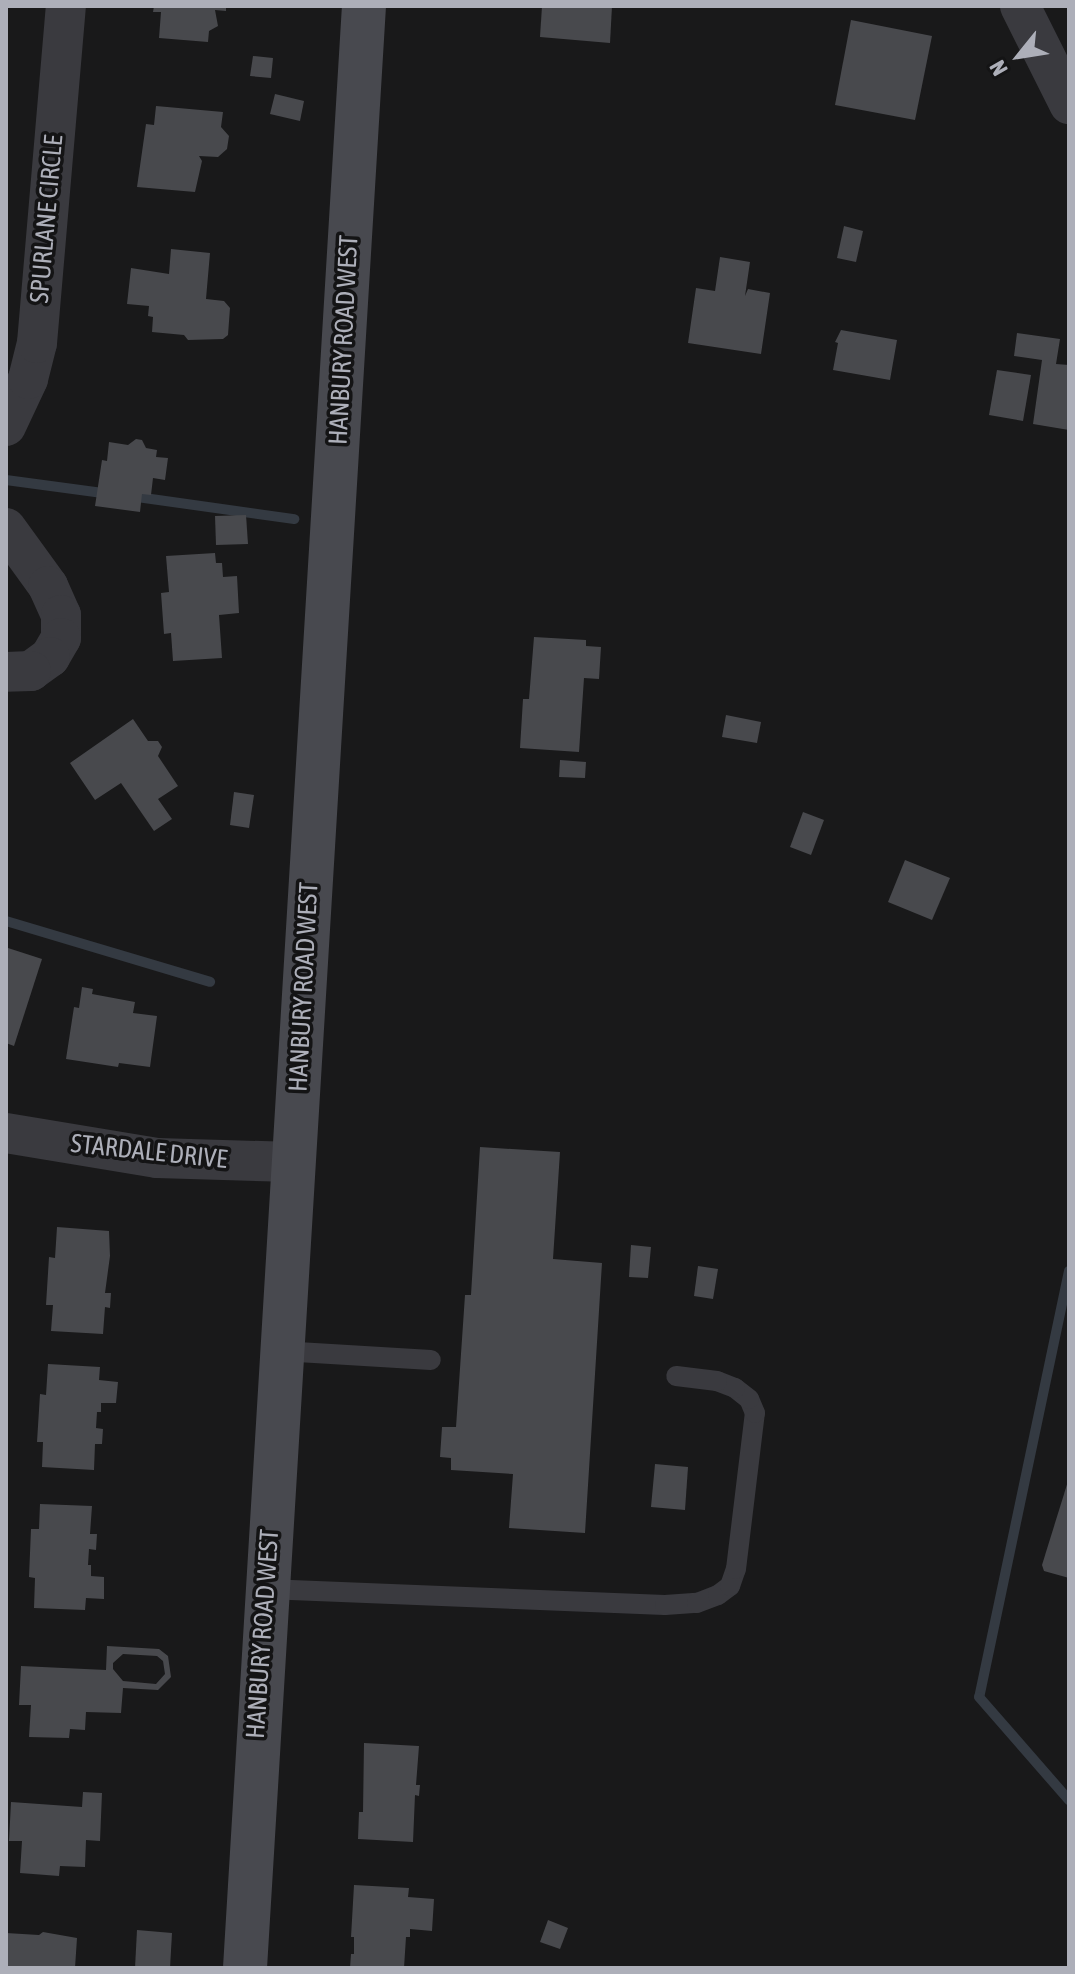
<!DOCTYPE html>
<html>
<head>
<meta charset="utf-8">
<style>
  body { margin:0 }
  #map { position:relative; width:1075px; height:1974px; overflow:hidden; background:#19191a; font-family:"Asap Condensed",sans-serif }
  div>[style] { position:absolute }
  .stream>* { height:10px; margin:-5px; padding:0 5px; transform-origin:5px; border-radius:5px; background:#343a42 }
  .building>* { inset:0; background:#48494d }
  .lane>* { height:20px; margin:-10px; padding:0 10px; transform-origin:10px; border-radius:10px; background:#3a3a3f }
  .street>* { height:40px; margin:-20px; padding:0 20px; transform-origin:20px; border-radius:20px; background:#3a3a3f }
  .secondary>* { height:44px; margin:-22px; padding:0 22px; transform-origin:22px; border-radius:22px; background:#48494f }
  span { translate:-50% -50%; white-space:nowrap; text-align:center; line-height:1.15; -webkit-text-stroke:7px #141415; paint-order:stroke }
  .street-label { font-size:26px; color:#adafb9 }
  .frame { position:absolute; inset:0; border:8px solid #adafb9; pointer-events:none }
  .north { position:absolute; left:979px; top:16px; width:80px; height:80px; -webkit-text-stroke:6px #141415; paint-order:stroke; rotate:240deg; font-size:22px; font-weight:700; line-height:32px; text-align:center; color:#adafb9 }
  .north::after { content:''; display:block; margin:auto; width:28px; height:36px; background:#adafb9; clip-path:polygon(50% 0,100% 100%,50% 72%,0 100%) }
</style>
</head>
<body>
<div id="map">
  <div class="stream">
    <div style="left:6px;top:480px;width:105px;rotate:7.7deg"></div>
    <div style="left:130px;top:496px;width:166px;rotate:8deg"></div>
    <div style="left:6px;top:921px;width:213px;rotate:16.6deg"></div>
    <div style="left:1069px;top:1271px;width:435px;rotate:101.9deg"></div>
    <div style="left:979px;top:1697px;width:137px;rotate:48.9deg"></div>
  </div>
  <div class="building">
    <div style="clip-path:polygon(154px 6px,226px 6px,226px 11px,215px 10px,218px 26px,209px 31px,208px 42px,159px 38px,161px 12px,153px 12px)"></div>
    <div style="clip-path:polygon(542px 6px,612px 6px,610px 43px,540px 37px)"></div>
    <div style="clip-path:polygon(851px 20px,932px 36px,915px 120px,835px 105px)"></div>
    <div style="clip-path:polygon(253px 56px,273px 58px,271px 78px,250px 76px)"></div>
    <div style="clip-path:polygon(275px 94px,304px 101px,300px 121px,270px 114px)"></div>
    <div style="clip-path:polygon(156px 106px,223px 112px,221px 127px,229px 136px,227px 149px,218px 157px,199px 156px,202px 161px,195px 192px,137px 187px,146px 124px,154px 125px)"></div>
    <div style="clip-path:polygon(844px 226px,863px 231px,856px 262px,837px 258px)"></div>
    <div style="clip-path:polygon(171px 249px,210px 253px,206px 299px,224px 301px,230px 308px,228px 335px,223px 339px,188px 340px,184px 335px,152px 332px,153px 317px,148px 316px,149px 306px,127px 304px,131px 268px,169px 274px)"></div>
    <div style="clip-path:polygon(720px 257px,750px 262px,745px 296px,748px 289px,770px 293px,761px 354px,688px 343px,696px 288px,715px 291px)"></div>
    <div style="clip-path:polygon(841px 330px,897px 340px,890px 380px,833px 370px,838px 343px,835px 342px)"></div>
    <div style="clip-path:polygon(1017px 333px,1060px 339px,1056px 364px,1069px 365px,1069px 430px,1033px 424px,1042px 360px,1014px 356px)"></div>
    <div style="clip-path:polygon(997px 370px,1031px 375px,1023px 421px,989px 415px)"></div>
    <div style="clip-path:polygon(136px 439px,142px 440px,146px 448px,157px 450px,156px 457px,168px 458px,165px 480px,153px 478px,151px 495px,142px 494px,140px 512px,95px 506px,102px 460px,107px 461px,109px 442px,128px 445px)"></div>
    <div style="clip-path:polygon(246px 515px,248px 544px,216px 545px,215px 516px)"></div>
    <div style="clip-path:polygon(215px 553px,216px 563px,222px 563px,223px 577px,237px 576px,239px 613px,219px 615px,222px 658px,173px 661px,171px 633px,164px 634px,161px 593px,169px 592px,166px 556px)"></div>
    <div style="clip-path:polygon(534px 637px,586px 640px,586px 646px,601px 647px,599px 679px,584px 678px,579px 752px,520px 748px,523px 699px,529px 699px)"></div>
    <div style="clip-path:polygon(726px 715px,761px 722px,757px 743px,722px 737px)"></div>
    <div style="clip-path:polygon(133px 719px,148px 741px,158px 741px,162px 747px,158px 756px,178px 786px,158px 799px,172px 819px,154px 831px,121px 783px,95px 800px,70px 763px)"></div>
    <div style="clip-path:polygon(560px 760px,586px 762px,585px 778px,559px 777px)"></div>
    <div style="clip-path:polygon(234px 792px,254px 795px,249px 828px,230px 825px)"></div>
    <div style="clip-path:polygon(803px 812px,824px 820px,811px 855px,790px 847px)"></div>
    <div style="clip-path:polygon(905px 860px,950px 878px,932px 920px,888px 902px)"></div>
    <div style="clip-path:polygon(8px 948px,42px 959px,14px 1046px,6px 1043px)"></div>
    <div style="clip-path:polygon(82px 987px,93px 989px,92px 994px,135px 1002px,133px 1013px,157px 1016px,150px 1067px,119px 1063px,118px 1067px,66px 1059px,74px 1007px,79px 1008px)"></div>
    <div style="clip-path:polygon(480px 1147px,560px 1152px,553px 1259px,602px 1263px,585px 1533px,509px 1528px,513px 1474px,451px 1470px,451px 1458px,440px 1457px,442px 1427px,456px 1427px,465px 1295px,471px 1295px)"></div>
    <div style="clip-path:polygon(57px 1227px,109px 1231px,110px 1256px,105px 1293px,111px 1293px,110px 1308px,105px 1307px,103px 1334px,51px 1331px,53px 1305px,46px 1305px,49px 1257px,55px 1258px)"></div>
    <div style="clip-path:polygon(631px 1245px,651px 1247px,648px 1278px,629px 1277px)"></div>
    <div style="clip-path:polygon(698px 1266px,718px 1269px,713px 1299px,694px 1296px)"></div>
    <div style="clip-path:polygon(48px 1364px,100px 1367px,99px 1380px,118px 1382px,116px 1403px,101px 1403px,101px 1412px,97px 1412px,96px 1428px,103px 1429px,102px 1444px,95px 1444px,94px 1470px,42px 1467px,43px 1442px,37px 1442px,40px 1394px,46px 1395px)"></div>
    <div style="clip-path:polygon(655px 1464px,688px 1467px,685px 1510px,651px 1507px)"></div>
    <div style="clip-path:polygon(1069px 1478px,1069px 1578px,1044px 1571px,1042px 1565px)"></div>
    <div style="clip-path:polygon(40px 1504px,92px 1506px,90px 1534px,97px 1534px,96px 1550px,89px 1549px,88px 1565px,91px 1565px,91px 1576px,104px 1577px,104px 1599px,86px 1598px,85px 1610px,34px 1608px,35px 1578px,29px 1577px,31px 1529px,39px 1529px)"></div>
    <div style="clip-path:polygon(evenodd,107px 1646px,159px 1649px,168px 1656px,171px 1677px,158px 1690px,123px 1688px,121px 1713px,86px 1712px,85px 1730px,70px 1729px,69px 1738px,29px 1737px,31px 1705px,19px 1705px,21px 1666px,106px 1670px,107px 1646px,123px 1654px,157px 1656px,163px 1661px,165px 1674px,156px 1684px,123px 1681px,113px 1669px,113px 1663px,123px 1654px)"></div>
    <div style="clip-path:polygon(364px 1743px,419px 1746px,416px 1785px,420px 1785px,419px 1796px,415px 1795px,413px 1842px,358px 1839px,359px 1812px,363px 1812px)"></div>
    <div style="clip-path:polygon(83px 1792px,102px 1793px,100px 1841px,86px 1840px,85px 1867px,60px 1866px,59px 1876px,20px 1873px,22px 1841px,9px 1841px,11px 1802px,82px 1807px)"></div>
    <div style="clip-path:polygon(354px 1885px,409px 1888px,408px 1897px,434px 1899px,432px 1931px,410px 1929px,410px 1937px,406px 1937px,404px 1968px,350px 1968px,351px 1954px,354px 1954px,354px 1937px,351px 1937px)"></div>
    <div style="clip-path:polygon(548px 1920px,568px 1928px,560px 1949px,540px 1942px)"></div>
    <div style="clip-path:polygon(137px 1930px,172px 1933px,170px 1968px,135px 1968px)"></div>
    <div style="clip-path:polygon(43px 1932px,77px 1938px,75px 1968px,6px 1968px,6px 1933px,39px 1935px)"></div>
  </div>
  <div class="lane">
    <div style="left:281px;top:1351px;width:150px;rotate:3.4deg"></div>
    <div style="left:266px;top:1589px;width:399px;rotate:2.3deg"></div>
    <div style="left:665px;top:1605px;width:32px;rotate:-4deg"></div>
    <div style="left:697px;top:1603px;width:22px;rotate:-21deg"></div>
    <div style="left:718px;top:1595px;width:15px;rotate:-37deg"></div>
    <div style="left:730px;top:1586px;width:18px;rotate:-71deg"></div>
    <div style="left:736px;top:1569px;width:157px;rotate:-83.1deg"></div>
    <div style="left:755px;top:1413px;width:15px;rotate:-113deg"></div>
    <div style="left:749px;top:1399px;width:18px;rotate:-142deg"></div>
    <div style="left:735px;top:1388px;width:19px;rotate:-159deg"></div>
    <div style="left:717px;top:1381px;width:41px;rotate:-173deg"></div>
  </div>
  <div class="street">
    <div style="left:1020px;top:6px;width:110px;rotate:63.4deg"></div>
    <div style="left:6px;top:426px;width:52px;rotate:-64.9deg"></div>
    <div style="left:28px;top:379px;width:37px;rotate:-76deg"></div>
    <div style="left:37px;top:343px;width:338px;rotate:-85.1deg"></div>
    <div style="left:6px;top:528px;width:72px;rotate:54.1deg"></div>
    <div style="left:48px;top:586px;width:32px;rotate:66deg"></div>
    <div style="left:61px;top:615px;width:23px;rotate:90deg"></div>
    <div style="left:61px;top:638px;width:22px;rotate:120deg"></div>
    <div style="left:50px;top:657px;width:24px;rotate:144deg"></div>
    <div style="left:31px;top:671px;width:25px;rotate:178deg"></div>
    <div style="left:6px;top:1133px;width:153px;rotate:9.4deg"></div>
    <div style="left:157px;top:1158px;width:137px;rotate:1.7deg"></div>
  </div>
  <div class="secondary">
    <div style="left:245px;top:1968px;width:1966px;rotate:-86.53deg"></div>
  </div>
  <div class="street-label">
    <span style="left:47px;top:219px;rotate:-85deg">SPURLANE CIRCLE</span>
    <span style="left:344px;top:340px;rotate:-87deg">HANBURY ROAD WEST</span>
    <span style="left:304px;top:987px;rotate:-87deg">HANBURY ROAD WEST</span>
    <span style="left:149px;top:1152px;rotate:6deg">STARDALE DRIVE</span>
    <span style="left:263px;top:1634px;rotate:-86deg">HANBURY ROAD WEST</span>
  </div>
  <div class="frame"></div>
  <div class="north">N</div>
</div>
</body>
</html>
